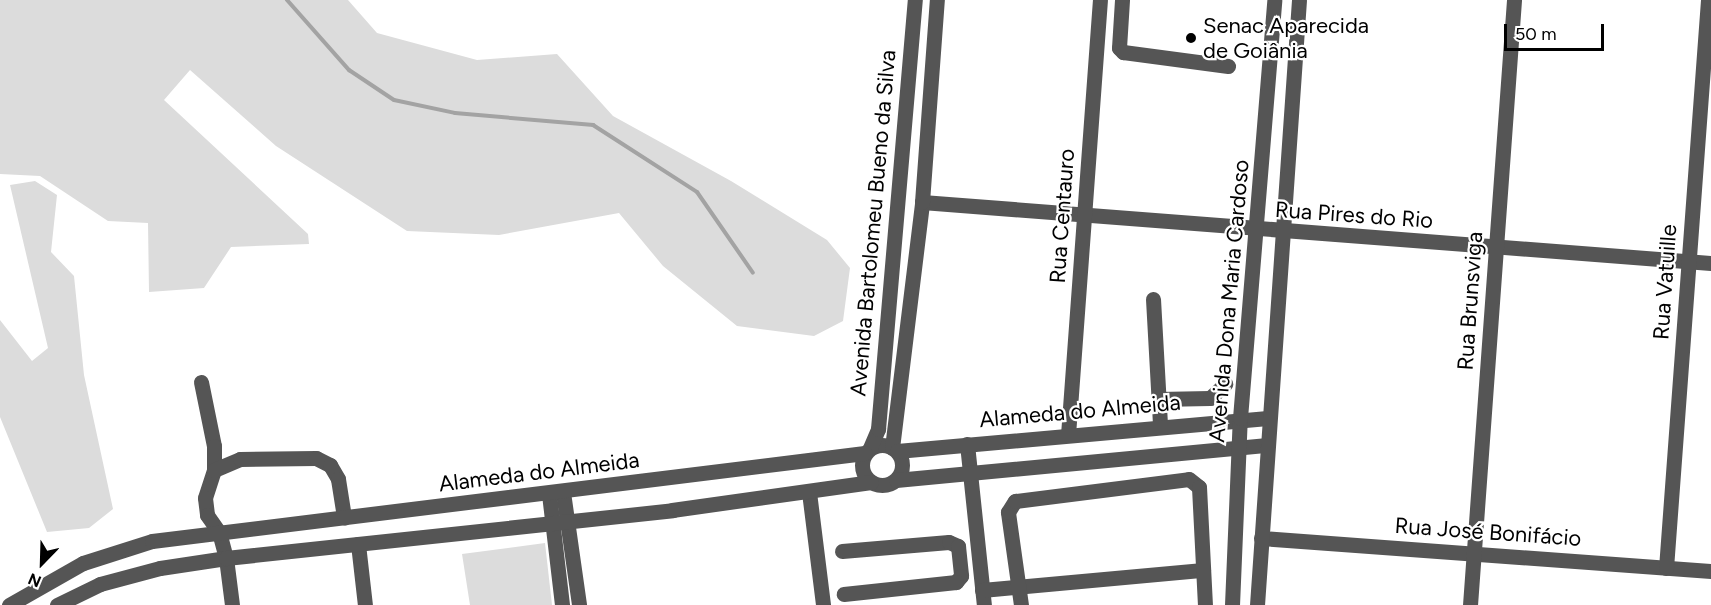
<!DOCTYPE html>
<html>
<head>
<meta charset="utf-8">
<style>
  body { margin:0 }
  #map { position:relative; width:1711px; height:605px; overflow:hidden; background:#fff; font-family:Figtree,sans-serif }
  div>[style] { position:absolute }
  .green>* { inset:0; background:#dcdcdc }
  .stream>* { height:4px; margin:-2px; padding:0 2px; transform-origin:2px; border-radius:2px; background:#a3a3a3 }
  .minor>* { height:15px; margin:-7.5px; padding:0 7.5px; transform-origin:7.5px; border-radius:7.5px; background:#555 }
  .minor>.ring { margin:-7.5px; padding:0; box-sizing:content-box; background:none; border:15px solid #555; border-radius:50% }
  .dots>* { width:16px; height:16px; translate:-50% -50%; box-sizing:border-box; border:3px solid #fff; border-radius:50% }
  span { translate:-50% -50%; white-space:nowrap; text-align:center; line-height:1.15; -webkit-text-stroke:4.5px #fff; paint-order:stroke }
  .poi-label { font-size:22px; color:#000 }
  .left { translate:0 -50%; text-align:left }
  .street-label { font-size:22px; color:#000 }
  .north { position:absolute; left:12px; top:533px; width:60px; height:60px; -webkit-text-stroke:4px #fff; paint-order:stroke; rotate:203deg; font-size:16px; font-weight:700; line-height:24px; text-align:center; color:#000 }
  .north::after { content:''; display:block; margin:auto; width:21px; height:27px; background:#000; clip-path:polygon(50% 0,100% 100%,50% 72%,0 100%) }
  .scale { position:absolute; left:1504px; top:24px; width:100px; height:27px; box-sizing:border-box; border:3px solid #000; border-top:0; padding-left:8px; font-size:18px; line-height:21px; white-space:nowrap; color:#000; -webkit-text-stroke:4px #fff; paint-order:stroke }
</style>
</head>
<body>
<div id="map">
  <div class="green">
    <div style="clip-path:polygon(0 0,348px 0,377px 33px,477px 60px,557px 54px,613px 116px,731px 181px,827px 240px,850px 268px,843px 321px,814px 336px,737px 326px,663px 266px,619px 213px,499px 235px,407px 231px,276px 146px,190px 70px,164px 100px,308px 234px,309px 244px,231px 247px,204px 288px,149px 292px,148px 223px,108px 221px,40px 176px,0 174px)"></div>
    <div style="clip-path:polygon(35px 181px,57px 195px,51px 252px,74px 276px,84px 375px,113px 509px,89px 528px,47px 532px,0 417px,0 320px,32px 361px,48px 348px,10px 185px)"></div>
    <div style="clip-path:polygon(545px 543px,552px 605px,470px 605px,462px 554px)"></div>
  </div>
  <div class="stream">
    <div style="left:287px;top:0;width:94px;rotate:48.5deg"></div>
    <div style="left:349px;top:70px;width:54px;rotate:33.7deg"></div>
    <div style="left:394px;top:100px;width:62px;rotate:12deg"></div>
    <div style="left:455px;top:113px;width:139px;rotate:5deg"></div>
    <div style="left:593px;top:125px;width:124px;rotate:32.8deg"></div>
    <div style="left:697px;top:192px;width:98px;rotate:55.3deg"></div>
  </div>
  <div class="minor">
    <div style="left:1122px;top:0;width:48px;rotate:93.6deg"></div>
    <div style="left:1119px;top:48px;width:6px;rotate:45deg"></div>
    <div style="left:1123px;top:52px;width:106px;rotate:7.6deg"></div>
    <div style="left:922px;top:202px;width:791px;rotate:4.42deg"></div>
    <div style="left:1153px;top:299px;width:126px;rotate:86.8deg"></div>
    <div style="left:201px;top:382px;width:65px;rotate:78.5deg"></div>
    <div style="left:214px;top:446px;width:24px;rotate:90deg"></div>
    <div style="left:214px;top:470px;width:29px;rotate:108deg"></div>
    <div style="left:205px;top:498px;width:17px;rotate:83deg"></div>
    <div style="left:207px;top:515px;width:21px;rotate:55deg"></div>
    <div style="left:219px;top:532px;width:27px;rotate:75deg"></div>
    <div style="left:226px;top:558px;width:47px;rotate:82.7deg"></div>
    <div style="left:1158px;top:399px;width:52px;rotate:-1.1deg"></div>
    <div style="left:1210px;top:398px;width:21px;rotate:-43deg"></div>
    <div style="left:1068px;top:435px;width:436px;rotate:-85.8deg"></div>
    <div style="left:967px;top:444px;width:162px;rotate:84deg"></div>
    <div class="ring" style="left:862px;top:445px;width:25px;height:25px"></div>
    <div style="left:870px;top:448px;width:21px;rotate:-67deg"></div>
    <div style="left:878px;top:429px;width:431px;rotate:-85.1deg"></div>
    <div style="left:892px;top:448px;width:248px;rotate:-83deg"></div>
    <div style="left:922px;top:202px;width:203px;rotate:-85.8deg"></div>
    <div style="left:897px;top:451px;width:372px;rotate:-5.1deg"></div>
    <div style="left:214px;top:470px;width:28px;rotate:-23deg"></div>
    <div style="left:240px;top:459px;width:76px;rotate:-0.8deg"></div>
    <div style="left:316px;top:458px;width:16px;rotate:27deg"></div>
    <div style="left:330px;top:465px;width:16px;rotate:60deg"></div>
    <div style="left:338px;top:479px;width:39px;rotate:81deg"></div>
    <div style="left:896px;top:480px;width:373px;rotate:-5.4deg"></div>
    <div style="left:563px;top:492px;width:114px;rotate:81.9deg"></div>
    <div style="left:809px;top:492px;width:114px;rotate:82.9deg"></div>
    <div style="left:549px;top:494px;width:112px;rotate:83.3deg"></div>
    <div style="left:1261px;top:538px;width:451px;rotate:4.2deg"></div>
    <div style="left:358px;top:544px;width:61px;rotate:83.5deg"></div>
    <div style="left:842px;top:551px;width:107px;rotate:-4.8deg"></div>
    <div style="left:949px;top:542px;width:10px;rotate:24deg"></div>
    <div style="left:958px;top:546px;width:30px;rotate:84deg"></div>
    <div style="left:961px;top:576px;width:8px;rotate:130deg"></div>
    <div style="left:956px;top:582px;width:113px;rotate:173.9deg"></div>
    <div style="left:1666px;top:568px;width:570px;rotate:-85.77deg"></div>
    <div style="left:982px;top:590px;width:222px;rotate:-5.2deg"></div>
    <div style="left:9px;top:605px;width:85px;rotate:-29.6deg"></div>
    <div style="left:83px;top:563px;width:72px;rotate:-17.7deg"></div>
    <div style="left:152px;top:541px;width:718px;rotate:-7.04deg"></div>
    <div style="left:57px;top:605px;width:48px;rotate:-26deg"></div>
    <div style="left:100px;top:584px;width:62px;rotate:-14.9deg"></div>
    <div style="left:160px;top:568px;width:67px;rotate:-8.6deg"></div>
    <div style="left:226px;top:558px;width:449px;rotate:-6.1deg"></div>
    <div style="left:672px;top:510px;width:201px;rotate:-8deg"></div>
    <div style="left:1021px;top:605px;width:94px;rotate:-98deg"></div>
    <div style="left:1008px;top:512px;width:13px;rotate:-58deg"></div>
    <div style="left:1015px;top:501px;width:175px;rotate:-7.2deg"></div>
    <div style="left:1189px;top:479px;width:13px;rotate:39deg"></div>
    <div style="left:1199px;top:487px;width:118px;rotate:87.1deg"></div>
    <div style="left:1232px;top:605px;width:187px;rotate:-87.6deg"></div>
    <div style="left:1240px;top:418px;width:419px;rotate:-85.3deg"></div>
    <div style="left:1257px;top:605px;width:606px;rotate:-86.03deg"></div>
    <div style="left:1470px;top:605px;width:607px;rotate:-85.84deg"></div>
  </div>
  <div class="dots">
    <div style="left:1191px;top:38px;background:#000"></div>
  </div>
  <div class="poi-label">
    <span class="left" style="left:1203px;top:38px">Senac Aparecida<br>de Goiânia</span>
  </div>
  <div class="street-label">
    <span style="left:1354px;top:215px;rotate:4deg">Rua Pires do Rio</span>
    <span style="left:1062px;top:216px;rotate:-86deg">Rua Centauro</span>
    <span style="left:873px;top:223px;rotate:-85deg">Avenida Bartolomeu Bueno da Silva</span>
    <span style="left:1665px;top:282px;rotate:-86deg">Rua Vatuille</span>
    <span style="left:1229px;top:301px;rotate:-85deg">Avenida Dona Maria Cardoso</span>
    <span style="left:1470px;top:301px;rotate:-86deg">Rua Brunsviga</span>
    <span style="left:1080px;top:411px;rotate:-5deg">Alameda do Almeida</span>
    <span style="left:539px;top:472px;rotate:-7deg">Alameda do Almeida</span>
    <span style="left:1488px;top:532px;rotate:4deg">Rua José Bonifácio</span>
  </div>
  <div class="north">N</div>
  <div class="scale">50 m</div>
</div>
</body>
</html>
